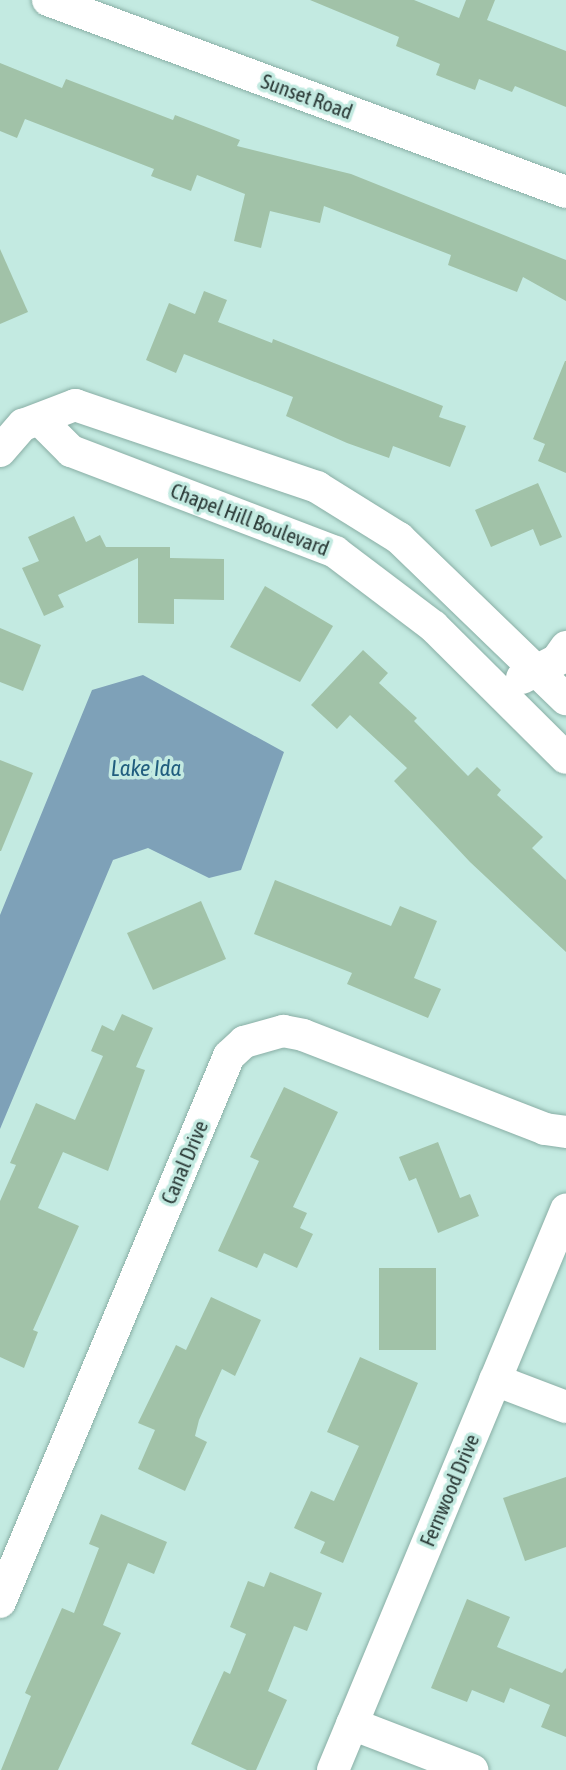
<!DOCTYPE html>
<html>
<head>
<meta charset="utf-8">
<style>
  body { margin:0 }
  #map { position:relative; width:566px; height:1770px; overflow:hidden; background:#c3eae1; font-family:"Asap Condensed",sans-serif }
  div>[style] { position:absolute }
  .water>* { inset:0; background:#7ea1b8 }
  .building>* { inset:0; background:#a1c2a8 }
  .roads { filter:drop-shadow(0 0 2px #89aea5) drop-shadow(0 0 2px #89aea5) }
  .minor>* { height:32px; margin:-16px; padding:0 16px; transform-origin:16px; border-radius:16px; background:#fff }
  span { translate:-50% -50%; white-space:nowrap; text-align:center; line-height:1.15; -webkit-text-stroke:7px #c3eae1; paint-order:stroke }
  .street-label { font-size:21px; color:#293835 }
  .water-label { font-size:23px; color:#205d7e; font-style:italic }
</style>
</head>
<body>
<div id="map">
  <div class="water">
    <div style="clip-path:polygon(143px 675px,284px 752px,241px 870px,209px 878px,148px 848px,113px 860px,0 1129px,0 915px,92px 690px)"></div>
  </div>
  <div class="building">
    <div style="clip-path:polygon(310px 0,414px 0,459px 18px,466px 0,495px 0,487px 20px,566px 51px,566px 107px,515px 86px,512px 92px,479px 79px,475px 90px,436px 75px,440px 64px,396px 46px,399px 37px)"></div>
    <div style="clip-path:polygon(0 63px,62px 88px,66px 79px,173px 120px,175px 115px,240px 140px,237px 146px,351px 174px,566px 260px,566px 301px,523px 277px,517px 292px,448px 265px,451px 255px,324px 206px,320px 223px,270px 211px,261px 248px,234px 241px,245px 194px,197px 175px,191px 191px,151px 176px,154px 169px,25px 119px,17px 138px,0 131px)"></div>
    <div style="clip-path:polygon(0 249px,28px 312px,0 324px)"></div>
    <div style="clip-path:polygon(204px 291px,227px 300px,218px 322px,272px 343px,273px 339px,443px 406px,439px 417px,466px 426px,450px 467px,393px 446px,389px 458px,347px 443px,286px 416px,293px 397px,184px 354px,176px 373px,146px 360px,169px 303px,195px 314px)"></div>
    <div style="clip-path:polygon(565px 361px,566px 361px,566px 473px,538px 461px,545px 444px,533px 439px)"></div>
    <div style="clip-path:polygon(538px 483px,562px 537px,540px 546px,533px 529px,491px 547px,475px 510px)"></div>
    <div style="clip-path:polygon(74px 516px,86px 542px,100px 535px,106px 547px,170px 547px,170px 558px,224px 559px,224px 600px,174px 599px,174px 624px,138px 623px,138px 558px,58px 595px,64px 607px,44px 616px,22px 568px,39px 561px,28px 537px)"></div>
    <div style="clip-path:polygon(265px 586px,333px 626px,300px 682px,230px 647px)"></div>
    <div style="clip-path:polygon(0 628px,41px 645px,23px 691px,0 682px)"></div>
    <div style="clip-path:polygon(363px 650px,388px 673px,379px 683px,417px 718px,414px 721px,468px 776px,477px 767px,501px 790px,497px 795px,543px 837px,532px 848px,566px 880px,566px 952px,470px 862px,394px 781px,407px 768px,350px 715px,337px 729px,311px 705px)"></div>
    <div style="clip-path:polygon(0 760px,33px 773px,1px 851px,0 851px)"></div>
    <div style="clip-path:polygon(275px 880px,391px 926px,400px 906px,437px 921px,414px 978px,441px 989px,428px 1018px,347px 984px,352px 973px,254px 934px)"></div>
    <div style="clip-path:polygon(201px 901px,226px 959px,153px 990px,127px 933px)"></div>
    <div style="clip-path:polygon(122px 1014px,153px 1028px,136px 1067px,145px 1070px,108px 1171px,63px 1152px,38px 1208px,79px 1226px,33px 1330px,38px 1332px,24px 1368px,0 1357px,0 1201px,16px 1165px,10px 1163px,36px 1103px,75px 1120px,103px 1056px,91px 1051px,102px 1025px,114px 1031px)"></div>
    <div style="clip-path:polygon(284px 1087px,338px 1112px,293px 1207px,307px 1213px,300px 1228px,313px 1234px,297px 1268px,264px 1253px,257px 1268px,218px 1251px,259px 1161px,250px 1157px)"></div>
    <div style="clip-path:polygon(438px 1142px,460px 1198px,470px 1194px,479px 1216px,438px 1233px,416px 1178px,409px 1181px,399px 1157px)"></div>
    <div style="clip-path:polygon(379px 1268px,436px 1268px,436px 1350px,379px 1350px)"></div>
    <div style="clip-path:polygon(211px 1297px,261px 1320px,235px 1376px,222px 1369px,199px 1420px,195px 1436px,207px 1442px,185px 1491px,138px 1469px,155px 1430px,138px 1423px,176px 1345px,186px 1350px)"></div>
    <div style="clip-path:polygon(360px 1357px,418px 1383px,343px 1563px,320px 1553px,325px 1542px,294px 1528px,311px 1491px,334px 1501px,359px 1446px,327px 1432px)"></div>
    <div style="clip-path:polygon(566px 1477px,566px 1547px,525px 1561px,503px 1498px)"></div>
    <div style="clip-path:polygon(101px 1514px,167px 1542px,154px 1574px,128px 1563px,103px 1625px,121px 1633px,58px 1770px,1px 1770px,31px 1696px,25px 1693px,62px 1608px,74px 1613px,99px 1548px,89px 1544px)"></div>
    <div style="clip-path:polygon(270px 1572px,322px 1593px,307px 1631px,294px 1626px,268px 1691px,287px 1700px,256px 1770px,247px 1770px,191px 1744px,224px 1671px,230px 1674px,246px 1634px,230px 1627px,248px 1581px,264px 1587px)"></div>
    <div style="clip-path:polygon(467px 1599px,510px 1617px,497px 1647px,562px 1673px,566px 1668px,566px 1737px,541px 1727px,550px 1705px,510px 1688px,504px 1703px,472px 1690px,467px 1702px,431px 1688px)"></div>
  </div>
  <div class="roads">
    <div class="minor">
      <div style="left:48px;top:0;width:552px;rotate:20.34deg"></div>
      <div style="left:40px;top:420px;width:44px;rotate:45deg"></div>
      <div style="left:71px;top:451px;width:283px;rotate:20.9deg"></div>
      <div style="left:335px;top:552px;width:123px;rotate:37.1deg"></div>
      <div style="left:433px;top:626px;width:187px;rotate:44.8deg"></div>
      <div style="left:0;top:451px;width:35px;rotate:-49deg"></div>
      <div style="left:23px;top:425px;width:56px;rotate:-21deg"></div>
      <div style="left:75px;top:405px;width:256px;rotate:18.7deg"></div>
      <div style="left:317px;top:487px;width:97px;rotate:31.9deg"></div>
      <div style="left:399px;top:538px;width:232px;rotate:44deg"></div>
      <div style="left:522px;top:678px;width:39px;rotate:-27deg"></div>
      <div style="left:557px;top:660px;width:16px;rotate:-55deg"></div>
      <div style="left:495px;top:1380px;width:76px;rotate:20.8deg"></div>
      <div style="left:0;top:1602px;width:592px;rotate:-67.25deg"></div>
      <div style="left:229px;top:1056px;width:21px;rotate:-43deg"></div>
      <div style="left:244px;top:1042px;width:41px;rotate:-15.8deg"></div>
      <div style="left:283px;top:1031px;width:20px;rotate:11deg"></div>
      <div style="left:303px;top:1035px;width:260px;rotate:21.2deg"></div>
      <div style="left:545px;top:1129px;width:21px;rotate:8deg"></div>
      <div style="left:352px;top:1724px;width:129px;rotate:21deg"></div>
      <div style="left:333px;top:1770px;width:607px;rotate:-67.41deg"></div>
    </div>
  </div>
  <div class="street-label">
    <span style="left:307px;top:96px;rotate:20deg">Sunset Road</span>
    <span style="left:250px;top:519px;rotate:21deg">Chapel Hill Boulevard</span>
    <span style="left:184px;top:1162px;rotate:-67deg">Canal Drive</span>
    <span style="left:449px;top:1490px;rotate:-67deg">Fernwood Drive</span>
  </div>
  <div class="water-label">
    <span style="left:146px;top:768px">Lake Ida</span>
  </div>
</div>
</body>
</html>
